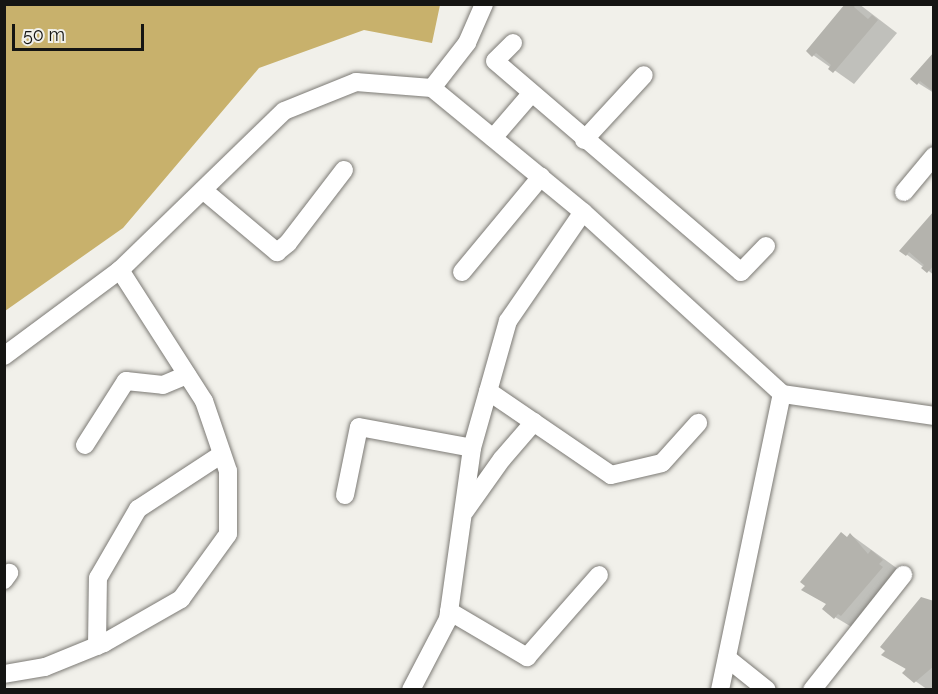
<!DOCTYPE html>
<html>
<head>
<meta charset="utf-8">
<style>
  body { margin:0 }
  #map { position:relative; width:938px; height:694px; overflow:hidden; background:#f1f0ea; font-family:Raleway,sans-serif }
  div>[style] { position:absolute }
  .forest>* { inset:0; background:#c8b16c }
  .shadow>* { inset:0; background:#0003 }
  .building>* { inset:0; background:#b4b3ad }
  .roads { filter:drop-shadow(0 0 2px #7c7a75) drop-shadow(0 0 2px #7c7a75) }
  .minor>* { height:18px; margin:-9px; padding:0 9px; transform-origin:9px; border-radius:9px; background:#fff }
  span { translate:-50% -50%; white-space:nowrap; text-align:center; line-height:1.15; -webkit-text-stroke:4.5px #f1f0ea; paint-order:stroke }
  .frame { position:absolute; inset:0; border:6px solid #151513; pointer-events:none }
  .scale { position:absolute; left:12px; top:24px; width:132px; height:27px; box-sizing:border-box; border:3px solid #151513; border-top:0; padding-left:8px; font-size:18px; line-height:21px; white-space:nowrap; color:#151513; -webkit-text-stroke:4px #f1f0ea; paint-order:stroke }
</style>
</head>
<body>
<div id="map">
  <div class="forest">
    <div style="clip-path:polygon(5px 4px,440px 4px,440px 5px,432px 43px,364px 30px,259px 68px,123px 228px,5px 311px)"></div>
  </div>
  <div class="shadow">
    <div style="clip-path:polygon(847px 4px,859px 4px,897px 33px,854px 84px,813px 55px)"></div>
    <div style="clip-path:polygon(934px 54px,934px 93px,918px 83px)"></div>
    <div style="clip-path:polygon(934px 213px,934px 275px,902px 251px)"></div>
    <div style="clip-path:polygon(851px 535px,902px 572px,855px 629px,835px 617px,828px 604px)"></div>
    <div style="clip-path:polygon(931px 600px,934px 690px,928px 690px,904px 673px)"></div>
  </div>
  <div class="building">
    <div style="clip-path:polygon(845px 4px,856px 4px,854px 7px,868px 19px,872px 15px,878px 20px,833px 73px,828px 69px,831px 65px,816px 53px,812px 57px,806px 51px)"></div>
    <div style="clip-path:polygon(934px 52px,934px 92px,920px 81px,917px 85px,910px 79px)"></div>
    <div style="clip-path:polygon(934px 211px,934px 265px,927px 273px,921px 268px,924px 265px,909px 252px,906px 256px,899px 251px)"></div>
    <div style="clip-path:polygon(841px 532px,847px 537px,850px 533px,868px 554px,871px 550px,883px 560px,879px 564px,883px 567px,841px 616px,838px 614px,834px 619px,822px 609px,826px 604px,801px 590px,805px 586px,800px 582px)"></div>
    <div style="clip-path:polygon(921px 597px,934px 601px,934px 666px,914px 683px,902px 673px,906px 669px,881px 655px,885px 651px,880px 647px)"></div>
  </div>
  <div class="roads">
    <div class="minor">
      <div style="left:513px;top:43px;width:25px;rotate:135deg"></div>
      <div style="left:495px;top:61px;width:324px;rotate:40.6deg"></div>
      <div style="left:741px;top:272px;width:36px;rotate:-46deg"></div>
      <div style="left:432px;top:88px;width:57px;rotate:-52.1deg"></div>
      <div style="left:467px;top:43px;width:43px;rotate:-66.4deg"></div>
      <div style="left:493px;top:138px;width:57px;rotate:-49.3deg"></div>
      <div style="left:584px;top:140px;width:88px;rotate:-47.3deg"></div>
      <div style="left:203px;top:190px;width:97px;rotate:40deg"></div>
      <div style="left:277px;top:252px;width:14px;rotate:-39deg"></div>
      <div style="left:288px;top:243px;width:92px;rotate:-52.5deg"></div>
      <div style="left:904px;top:192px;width:47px;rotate:-50.2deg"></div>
      <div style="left:462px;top:272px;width:124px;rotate:-50.3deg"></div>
      <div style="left:4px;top:356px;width:144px;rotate:-36.6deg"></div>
      <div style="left:120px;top:270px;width:228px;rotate:-44.1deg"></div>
      <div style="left:284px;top:111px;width:78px;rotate:-21.9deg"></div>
      <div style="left:356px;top:82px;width:76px;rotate:4.5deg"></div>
      <div style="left:432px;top:88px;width:195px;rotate:39.4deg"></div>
      <div style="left:583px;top:212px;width:270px;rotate:42.4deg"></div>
      <div style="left:782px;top:394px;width:154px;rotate:8.2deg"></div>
      <div style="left:488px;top:391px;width:149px;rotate:34.3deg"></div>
      <div style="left:611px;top:475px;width:52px;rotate:-13.2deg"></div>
      <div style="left:662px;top:463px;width:54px;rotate:-48deg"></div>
      <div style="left:85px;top:445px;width:76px;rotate:-57.4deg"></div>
      <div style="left:126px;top:381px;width:37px;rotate:6deg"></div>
      <div style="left:163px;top:385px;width:26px;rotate:-23deg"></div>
      <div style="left:345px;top:495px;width:69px;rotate:-78.4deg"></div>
      <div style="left:359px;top:427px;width:115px;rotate:10.5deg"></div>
      <div style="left:465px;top:511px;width:64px;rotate:-54.6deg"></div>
      <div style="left:502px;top:459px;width:49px;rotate:-49.1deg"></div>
      <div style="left:4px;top:580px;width:9px;rotate:-54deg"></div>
      <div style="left:449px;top:611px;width:91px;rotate:30.5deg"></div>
      <div style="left:527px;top:657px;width:109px;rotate:-48.7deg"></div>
      <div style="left:97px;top:646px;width:68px;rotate:-89.2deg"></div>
      <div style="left:98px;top:578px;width:80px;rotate:-59.9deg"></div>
      <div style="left:138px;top:509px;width:100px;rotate:-33.2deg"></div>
      <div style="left:727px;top:658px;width:51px;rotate:38.7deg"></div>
      <div style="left:4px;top:674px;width:42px;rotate:-9.7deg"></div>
      <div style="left:45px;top:667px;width:64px;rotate:-22.1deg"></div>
      <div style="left:104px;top:643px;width:89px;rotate:-29.7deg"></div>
      <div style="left:181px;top:599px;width:80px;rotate:-54.1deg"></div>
      <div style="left:228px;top:534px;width:63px;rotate:-90deg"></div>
      <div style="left:228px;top:471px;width:74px;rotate:-108.9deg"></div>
      <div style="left:204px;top:401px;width:156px;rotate:-122.7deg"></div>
      <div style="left:411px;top:690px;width:80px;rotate:-62.5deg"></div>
      <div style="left:448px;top:619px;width:173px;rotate:-82deg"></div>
      <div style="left:472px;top:448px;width:132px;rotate:-74.2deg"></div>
      <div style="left:508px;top:321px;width:132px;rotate:-55.5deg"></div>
      <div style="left:720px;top:690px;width:302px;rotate:-78.2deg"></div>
      <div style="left:812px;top:690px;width:147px;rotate:-51.6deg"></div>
    </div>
  </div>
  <div class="frame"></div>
  <div class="scale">50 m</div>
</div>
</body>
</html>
